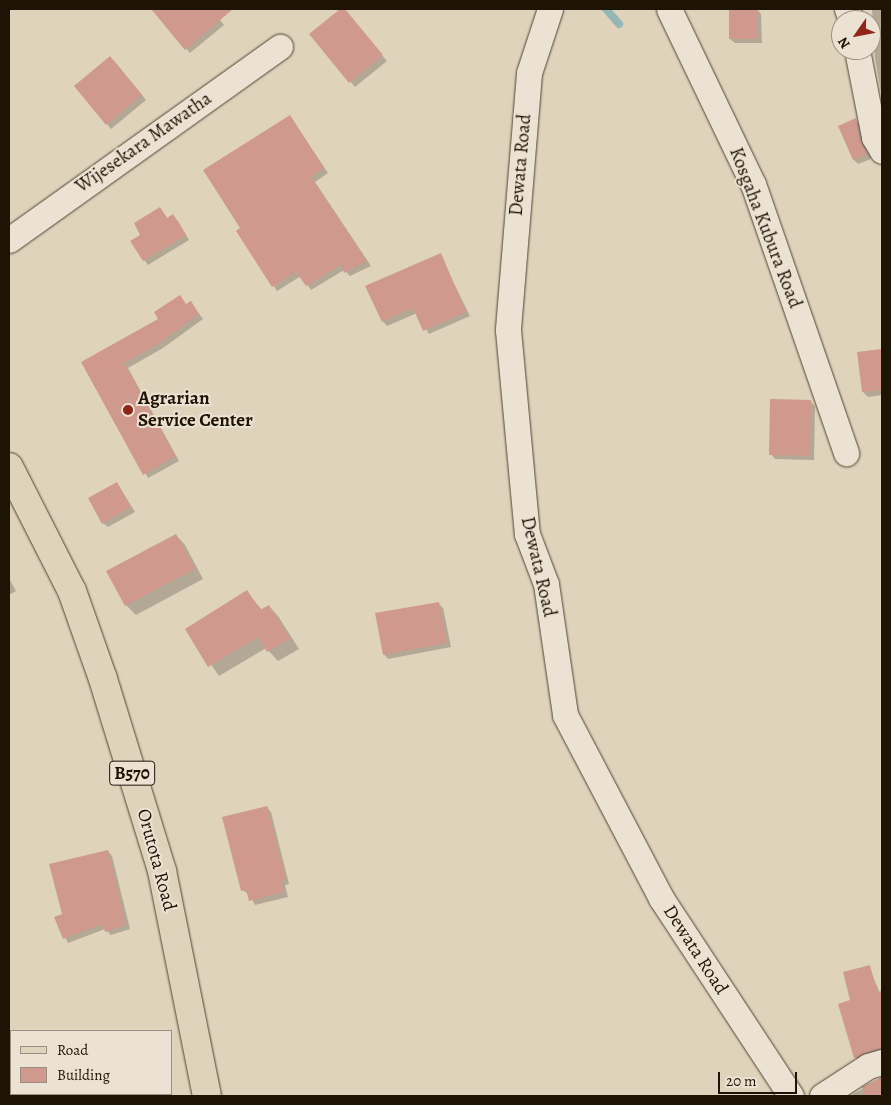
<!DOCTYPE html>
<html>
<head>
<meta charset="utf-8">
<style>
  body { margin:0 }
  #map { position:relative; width:891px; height:1105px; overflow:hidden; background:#e0d3bb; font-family:Alegreya,serif }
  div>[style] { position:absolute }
  .shadow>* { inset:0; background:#0003 }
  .stream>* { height:8px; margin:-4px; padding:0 4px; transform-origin:4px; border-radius:4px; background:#94b7b5 }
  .building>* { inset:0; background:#cf9a8d }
  .roads { filter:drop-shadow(0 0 1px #4e4433) drop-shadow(0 0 1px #4e4433) }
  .minor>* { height:25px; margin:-12.5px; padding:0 12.5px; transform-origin:12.5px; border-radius:12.5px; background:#ebe2d3 }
  .primary>* { height:28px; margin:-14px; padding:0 14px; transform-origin:14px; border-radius:14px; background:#e0d3bb }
  .dots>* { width:14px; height:14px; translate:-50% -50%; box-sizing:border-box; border:2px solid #ebe2d3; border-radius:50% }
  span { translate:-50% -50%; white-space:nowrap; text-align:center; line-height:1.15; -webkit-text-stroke:4px #ebe2d3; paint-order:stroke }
  .shield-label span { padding:1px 4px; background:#ebe2d3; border:1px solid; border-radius:4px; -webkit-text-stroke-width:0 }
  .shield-label { font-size:18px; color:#1e1406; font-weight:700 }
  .street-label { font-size:19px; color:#1e1406 }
  .poi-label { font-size:19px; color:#1e1406; font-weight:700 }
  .left { translate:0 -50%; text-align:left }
  .frame { position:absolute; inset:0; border:10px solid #1e1406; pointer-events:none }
  .legend { position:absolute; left:10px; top:1030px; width:162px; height:65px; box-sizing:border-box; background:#ebe2d3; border:1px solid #999081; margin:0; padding:6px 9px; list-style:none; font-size:15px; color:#1e1406 }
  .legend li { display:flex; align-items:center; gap:10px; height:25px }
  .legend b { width:25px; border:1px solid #999081 }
  .north { position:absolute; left:831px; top:10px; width:50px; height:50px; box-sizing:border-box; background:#ebe2d3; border:1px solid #999081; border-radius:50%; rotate:237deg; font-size:14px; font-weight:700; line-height:20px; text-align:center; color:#1e1406 }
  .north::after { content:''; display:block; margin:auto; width:18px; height:22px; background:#8f2418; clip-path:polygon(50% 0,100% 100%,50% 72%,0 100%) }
  .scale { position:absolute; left:718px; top:1072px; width:79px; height:22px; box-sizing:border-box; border:2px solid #1e1406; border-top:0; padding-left:6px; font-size:15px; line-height:18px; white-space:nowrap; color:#1e1406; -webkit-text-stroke:4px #ebe2d3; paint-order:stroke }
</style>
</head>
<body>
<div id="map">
  <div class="shadow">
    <div style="clip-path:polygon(152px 9px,211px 9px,224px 25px,190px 53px)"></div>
    <div style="clip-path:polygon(341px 9px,387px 61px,355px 87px,310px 34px)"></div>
    <div style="clip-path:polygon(730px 9px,757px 9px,761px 14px,762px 43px,735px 43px,730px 39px)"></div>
    <div style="clip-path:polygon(872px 9px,882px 10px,882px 98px,875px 58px)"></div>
    <div style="clip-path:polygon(115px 62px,146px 100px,111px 129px,76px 87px)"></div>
    <div style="clip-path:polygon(290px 116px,328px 173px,315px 182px,371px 266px,350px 276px,344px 270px,311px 290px,301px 276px,277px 291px,238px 231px,242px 229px)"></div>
    <div style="clip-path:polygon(855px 120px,860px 124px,871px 159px,858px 164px,854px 160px)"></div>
    <div style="clip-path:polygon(160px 208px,168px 219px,173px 216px,178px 221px,189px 240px,148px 265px,144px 260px,142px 235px)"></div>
    <div style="clip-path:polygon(440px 255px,470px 316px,429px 334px,417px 313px,387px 326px,383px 321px)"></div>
    <div style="clip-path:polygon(191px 303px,203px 319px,163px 348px,128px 368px,179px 461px,148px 478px,83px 362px)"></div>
    <div style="clip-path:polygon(882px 350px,882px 395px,868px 397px,863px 392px,858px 353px)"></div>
    <div style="clip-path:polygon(810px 401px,815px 406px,814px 460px,775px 459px,771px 454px)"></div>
    <div style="clip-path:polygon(117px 483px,135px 512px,108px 527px,103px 523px)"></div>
    <div style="clip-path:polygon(176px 535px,185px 545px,203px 579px,136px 615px,126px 605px)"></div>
    <div style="clip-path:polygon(9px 578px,16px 591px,9px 595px)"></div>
    <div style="clip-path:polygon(247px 592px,262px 610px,269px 606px,278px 616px,299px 649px,278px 661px,266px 648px,219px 676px,186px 629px)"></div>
    <div style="clip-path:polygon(438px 603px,443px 608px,451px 647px,388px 659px,384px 654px)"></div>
    <div style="clip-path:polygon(267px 807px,271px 812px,289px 884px,285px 885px,288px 897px,255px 905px,249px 894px,242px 890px)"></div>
    <div style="clip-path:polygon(108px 851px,112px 856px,130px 929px,111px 935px,105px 929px,68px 943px,56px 918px,63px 915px)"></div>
    <div style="clip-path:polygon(869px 967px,882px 998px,882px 1054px,859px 1062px,855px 1057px,852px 1001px)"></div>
    <div style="clip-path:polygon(882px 1079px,882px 1096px,854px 1096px,853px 1094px)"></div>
  </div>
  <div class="stream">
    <div style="left:606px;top:9px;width:20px;rotate:49deg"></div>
  </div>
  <div class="building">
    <div style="clip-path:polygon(151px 9px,233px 9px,185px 50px)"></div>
    <div style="clip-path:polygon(340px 9px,345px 9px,383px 55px,349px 83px,309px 34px)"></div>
    <div style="clip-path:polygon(729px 9px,757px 9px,758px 39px,729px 39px)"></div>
    <div style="clip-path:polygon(110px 56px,142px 95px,106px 125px,74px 86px)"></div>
    <div style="clip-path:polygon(290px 115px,324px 168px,311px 177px,367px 261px,344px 273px,341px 265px,306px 286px,296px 272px,272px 287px,236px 231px,240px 228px,203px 170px)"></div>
    <div style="clip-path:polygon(856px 118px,860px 140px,867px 154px,853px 160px,838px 126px)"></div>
    <div style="clip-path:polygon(160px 207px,167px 218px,173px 214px,186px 235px,143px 261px,130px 241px,140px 235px,134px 223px)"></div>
    <div style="clip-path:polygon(441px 253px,466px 312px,423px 331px,413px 308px,382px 322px,365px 286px)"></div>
    <div style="clip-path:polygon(180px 295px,186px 304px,191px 301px,199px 314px,158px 344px,124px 363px,176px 456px,143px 475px,81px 362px,158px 319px,154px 312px)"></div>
    <div style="clip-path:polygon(882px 349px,882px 390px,862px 392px,857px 352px)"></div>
    <div style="clip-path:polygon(770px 399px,811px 400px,810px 456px,769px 455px)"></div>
    <div style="clip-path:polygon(117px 482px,131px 507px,102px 524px,88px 498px)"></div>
    <div style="clip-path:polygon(176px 534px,195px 569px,125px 606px,106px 571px)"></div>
    <div style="clip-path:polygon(247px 590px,260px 610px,269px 605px,290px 639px,267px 652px,258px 637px,208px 667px,185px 629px)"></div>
    <div style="clip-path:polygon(439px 602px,447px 643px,383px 655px,375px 613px)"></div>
    <div style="clip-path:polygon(267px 806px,286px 880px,281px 881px,284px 892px,249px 901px,246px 889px,241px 891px,222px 817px)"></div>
    <div style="clip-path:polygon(108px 850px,126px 925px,105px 932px,103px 924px,63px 939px,54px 917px,62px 914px,49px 864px)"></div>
    <div style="clip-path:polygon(870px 965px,877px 992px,882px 991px,882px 1048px,854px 1058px,838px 1004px,850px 1000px,843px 972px)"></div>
    <div style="clip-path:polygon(882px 1077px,882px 1096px,865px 1096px,862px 1087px)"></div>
  </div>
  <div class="roads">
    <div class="minor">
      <div style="left:550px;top:9px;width:67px;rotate:108.2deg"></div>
      <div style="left:529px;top:73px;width:258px;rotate:94.7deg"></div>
      <div style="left:508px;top:330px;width:205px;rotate:84.7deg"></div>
      <div style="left:527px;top:534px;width:53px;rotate:69.2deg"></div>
      <div style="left:546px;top:584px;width:132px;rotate:81.7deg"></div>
      <div style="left:565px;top:715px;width:207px;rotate:62.3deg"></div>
      <div style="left:661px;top:898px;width:237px;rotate:56.7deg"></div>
      <div style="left:669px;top:9px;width:194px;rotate:64.4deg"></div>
      <div style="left:753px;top:184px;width:285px;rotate:70.9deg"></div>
      <div style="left:847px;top:9px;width:12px;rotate:70deg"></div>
      <div style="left:857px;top:50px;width:89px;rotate:78.9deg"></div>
      <div style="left:874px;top:137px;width:16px;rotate:60deg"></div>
      <div style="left:9px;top:240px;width:333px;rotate:-35.5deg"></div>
      <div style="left:822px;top:1096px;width:55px;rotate:-33.1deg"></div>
      <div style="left:868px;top:1066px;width:15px;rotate:-16deg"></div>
    </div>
    <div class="primary">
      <div style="left:9px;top:467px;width:139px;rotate:63.1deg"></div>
      <div style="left:72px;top:591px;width:93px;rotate:70.6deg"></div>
      <div style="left:103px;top:679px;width:201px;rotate:72.9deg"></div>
      <div style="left:162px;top:871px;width:229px;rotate:78.7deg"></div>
    </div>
  </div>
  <div class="dots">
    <div style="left:128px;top:410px;background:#8f2418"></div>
  </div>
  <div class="shield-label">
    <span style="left:132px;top:773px">B570</span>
  </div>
  <div class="street-label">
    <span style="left:144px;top:143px;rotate:-35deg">Wijesekara Mawatha</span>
    <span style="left:521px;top:165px;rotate:-85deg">Dewata Road</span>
    <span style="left:765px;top:228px;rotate:69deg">Kosgaha Kubura Road</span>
    <span style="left:538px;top:567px;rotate:77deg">Dewata Road</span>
    <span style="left:156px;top:860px;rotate:75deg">Orutota Road</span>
    <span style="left:695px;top:950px;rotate:57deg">Dewata Road</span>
  </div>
  <div class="poi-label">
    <span class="left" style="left:138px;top:410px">Agrarian<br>Service Center</span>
  </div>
  <div class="frame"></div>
  <ul class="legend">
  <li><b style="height:6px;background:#e0d3bb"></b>Road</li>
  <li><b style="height:14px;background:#cf9a8d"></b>Building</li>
  </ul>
  <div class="north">N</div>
  <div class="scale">20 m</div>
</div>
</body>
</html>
